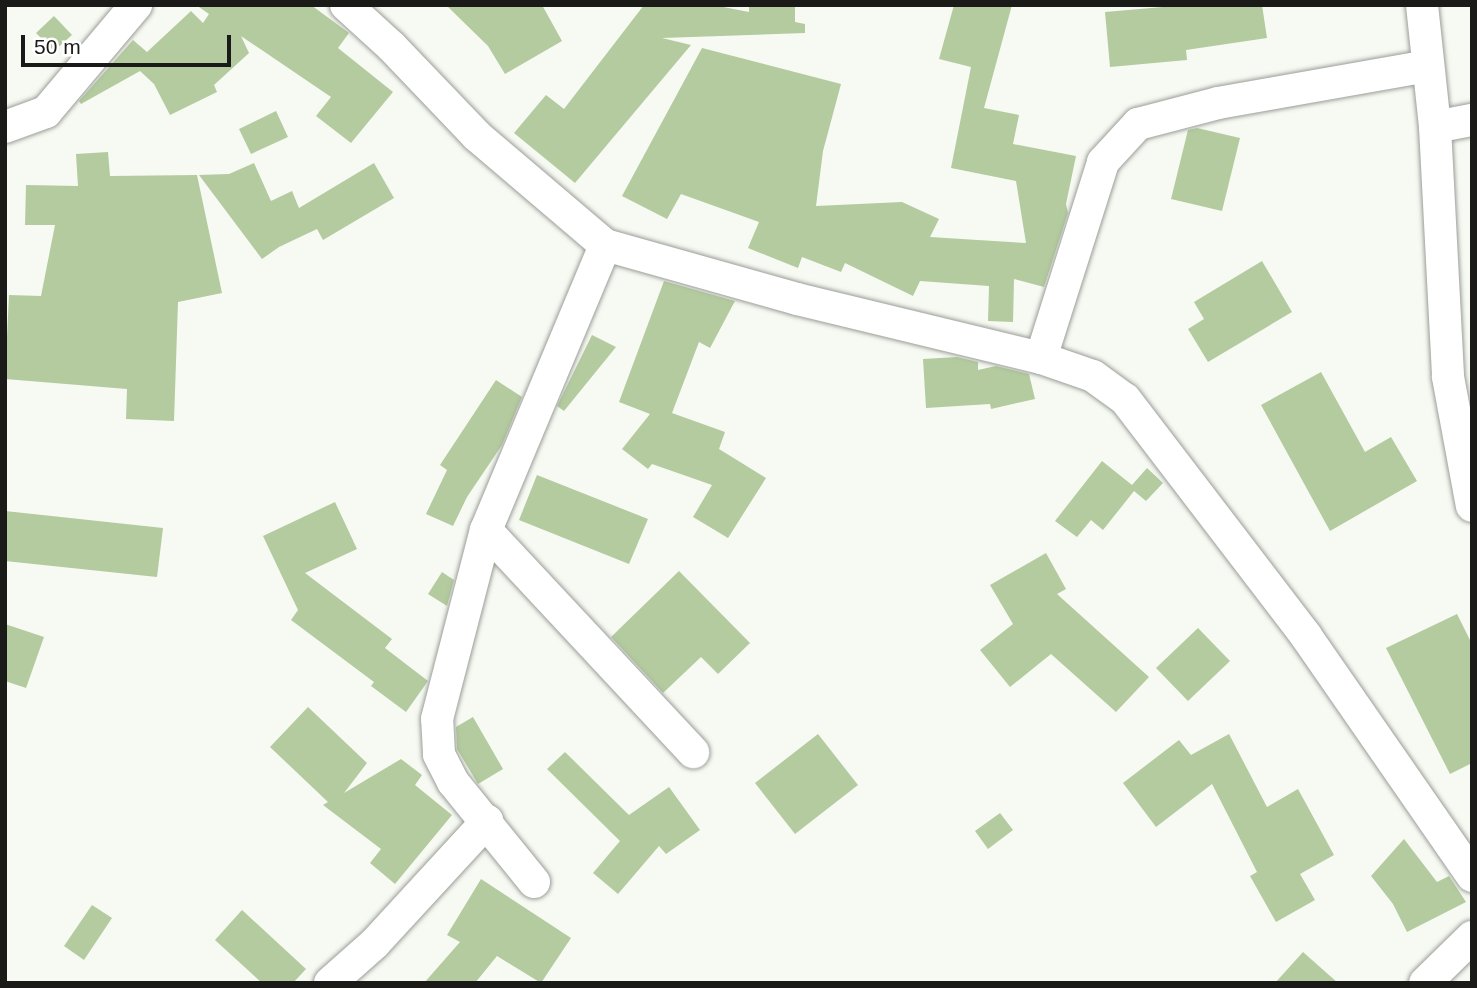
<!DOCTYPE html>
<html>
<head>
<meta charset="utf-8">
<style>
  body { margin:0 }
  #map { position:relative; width:1477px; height:988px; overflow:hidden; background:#f6faf3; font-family:Helvetica,sans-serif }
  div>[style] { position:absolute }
  .building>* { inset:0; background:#b3cb9e }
  .roads { filter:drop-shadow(0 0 2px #9b9e98) drop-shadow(0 0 2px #9b9e98) }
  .minor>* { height:32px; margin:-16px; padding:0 16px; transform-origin:16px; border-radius:16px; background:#fff }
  span { translate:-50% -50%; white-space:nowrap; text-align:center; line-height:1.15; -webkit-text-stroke:7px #fff; paint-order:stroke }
  .frame { position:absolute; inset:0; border:7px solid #1a1b19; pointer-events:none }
  .scale { position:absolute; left:21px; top:35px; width:210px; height:32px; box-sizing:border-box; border:4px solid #1a1b19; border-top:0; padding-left:9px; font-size:21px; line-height:24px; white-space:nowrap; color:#1a1b19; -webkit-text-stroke:5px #fff; paint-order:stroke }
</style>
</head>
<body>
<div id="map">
  <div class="building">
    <div style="clip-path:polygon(196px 5px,311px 5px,349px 33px,338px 48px,393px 92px,351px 143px,316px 116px,331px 97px,241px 36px,249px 53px,214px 85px,217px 92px,170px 115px,154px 84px,140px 71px,81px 104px,79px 101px,133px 40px,147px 52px,191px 11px,203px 23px,209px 14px)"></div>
    <div style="clip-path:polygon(446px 5px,542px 5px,562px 41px,505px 74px,488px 46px)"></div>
    <div style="clip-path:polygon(644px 5px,713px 5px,749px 12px,749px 5px,795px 5px,795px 22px,805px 24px,805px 33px,662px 38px,691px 45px,575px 183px,514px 133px,546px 95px,564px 109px)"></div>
    <div style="clip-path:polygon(954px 5px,1012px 5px,984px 108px,1019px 115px,1013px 144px,1076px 156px,1066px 204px,1068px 213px,1044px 287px,1014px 279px,1013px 322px,988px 321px,989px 286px,920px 281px,913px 296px,845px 263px,841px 272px,802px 257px,798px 268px,748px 248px,759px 222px,681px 194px,667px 219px,622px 196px,702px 48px,841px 84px,823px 151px,816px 206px,902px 202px,939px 219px,930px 237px,1026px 243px,1016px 181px,951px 168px,971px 67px,939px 59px)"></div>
    <div style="clip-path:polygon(1186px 5px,1262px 5px,1267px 38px,1186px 50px,1187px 60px,1110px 67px,1105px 12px)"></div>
    <div style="clip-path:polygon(54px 16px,72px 35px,54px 51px,36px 33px)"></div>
    <div style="clip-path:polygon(276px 111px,288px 137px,251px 154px,239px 129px)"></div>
    <div style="clip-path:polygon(1197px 128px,1240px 138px,1222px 211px,1171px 199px,1188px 130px)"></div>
    <div style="clip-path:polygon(108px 152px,110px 176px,197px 175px,222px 293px,178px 302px,174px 421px,126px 419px,127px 389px,5px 379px,9px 295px,41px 296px,55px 225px,25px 225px,26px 185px,78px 186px,76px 154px)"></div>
    <div style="clip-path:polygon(254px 163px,271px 201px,292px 191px,299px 208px,374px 163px,394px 198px,323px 240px,317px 229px,279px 247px,262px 259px,199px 175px,229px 174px)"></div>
    <div style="clip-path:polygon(1262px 261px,1292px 312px,1208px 362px,1188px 329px,1204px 319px,1194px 302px)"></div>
    <div style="clip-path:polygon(664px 281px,735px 301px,710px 348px,699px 342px,672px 413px,725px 432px,719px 449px,766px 478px,728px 538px,693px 517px,712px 485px,652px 464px,648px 469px,622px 449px,650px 414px,619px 402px)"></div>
    <div style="clip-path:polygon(592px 335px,616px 347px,564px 411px,557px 406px)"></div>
    <div style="clip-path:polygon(957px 357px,978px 362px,978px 370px,996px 366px,1029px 374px,1035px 399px,991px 409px,990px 404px,926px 408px,923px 359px)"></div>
    <div style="clip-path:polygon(1321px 372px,1365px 452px,1391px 437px,1417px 481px,1330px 531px,1261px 405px)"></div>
    <div style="clip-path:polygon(496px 380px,522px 397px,502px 445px,467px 497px,453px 526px,426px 514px,447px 470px,440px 465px)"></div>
    <div style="clip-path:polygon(1102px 461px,1132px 485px,1147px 468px,1163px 483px,1146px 501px,1134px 491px,1103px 530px,1091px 520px,1077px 537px,1055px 521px)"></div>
    <div style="clip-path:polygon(537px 475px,648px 519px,629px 564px,519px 520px)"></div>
    <div style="clip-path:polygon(335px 502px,357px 549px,305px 573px,392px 639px,385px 648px,428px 681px,406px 712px,371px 686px,374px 682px,291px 620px,298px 610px,263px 536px)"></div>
    <div style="clip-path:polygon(5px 511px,163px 528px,157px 577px,5px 561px)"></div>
    <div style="clip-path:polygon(1046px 553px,1066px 589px,1057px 594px,1149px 677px,1116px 712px,1051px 654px,1010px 687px,980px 650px,1013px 624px,990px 585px)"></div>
    <div style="clip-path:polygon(679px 571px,750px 643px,718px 674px,701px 657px,663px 693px,611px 637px)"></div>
    <div style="clip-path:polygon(442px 572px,454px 580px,447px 606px,428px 594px)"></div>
    <div style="clip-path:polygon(1457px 614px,1472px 644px,1472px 763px,1450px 774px,1386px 648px)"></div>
    <div style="clip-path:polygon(5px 624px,44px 637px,26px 688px,5px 681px)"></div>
    <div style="clip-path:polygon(1198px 628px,1230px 661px,1188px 701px,1156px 668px)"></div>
    <div style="clip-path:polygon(308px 707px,367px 763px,344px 793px,401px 759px,422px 775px,415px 785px,452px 815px,395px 884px,370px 863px,381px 849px,323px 805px,328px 802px,270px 747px)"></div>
    <div style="clip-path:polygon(473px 717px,503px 769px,478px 784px,457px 749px,456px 727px)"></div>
    <div style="clip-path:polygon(818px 734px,858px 785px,795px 834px,755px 783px)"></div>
    <div style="clip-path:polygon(1229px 734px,1267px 807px,1298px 789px,1334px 855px,1300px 874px,1315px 900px,1276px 922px,1250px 876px,1257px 872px,1212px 784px,1156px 827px,1123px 783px,1179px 740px,1191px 755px)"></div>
    <div style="clip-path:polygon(565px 752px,629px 815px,669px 787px,700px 830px,666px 854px,659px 846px,618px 894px,593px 873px,620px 841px,547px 769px)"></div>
    <div style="clip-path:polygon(1000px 813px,1013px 830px,988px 849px,975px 831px)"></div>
    <div style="clip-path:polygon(1404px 839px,1437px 882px,1449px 876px,1466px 902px,1407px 932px,1393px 904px,1371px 876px)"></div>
    <div style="clip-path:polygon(481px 879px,571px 938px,541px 983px,497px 956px,475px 983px,424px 983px,460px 942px,447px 935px)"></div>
    <div style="clip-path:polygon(92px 905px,112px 918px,84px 960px,64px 946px)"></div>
    <div style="clip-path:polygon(242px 910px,306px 969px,293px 983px,262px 983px,215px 940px)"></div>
    <div style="clip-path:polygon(1303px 952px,1338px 983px,1275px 983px)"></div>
  </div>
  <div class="roads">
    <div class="minor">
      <div style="left:346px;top:5px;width:62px;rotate:42.4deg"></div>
      <div style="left:392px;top:47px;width:123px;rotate:46.3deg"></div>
      <div style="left:477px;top:136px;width:168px;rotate:40.4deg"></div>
      <div style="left:605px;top:245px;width:199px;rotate:15.7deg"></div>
      <div style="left:797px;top:299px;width:251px;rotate:13.6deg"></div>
      <div style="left:1041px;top:358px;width:55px;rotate:19.1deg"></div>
      <div style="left:1093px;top:376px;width:39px;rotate:36deg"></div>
      <div style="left:1125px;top:399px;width:298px;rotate:52.6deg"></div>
      <div style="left:1306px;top:636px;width:292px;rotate:55.3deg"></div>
      <div style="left:1422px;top:5px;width:123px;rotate:83.9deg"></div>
      <div style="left:1435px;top:127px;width:250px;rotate:87deg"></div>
      <div style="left:1448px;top:377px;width:131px;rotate:79.5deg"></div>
      <div style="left:5px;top:127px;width:44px;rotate:-20.1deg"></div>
      <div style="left:46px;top:112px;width:140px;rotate:-49.9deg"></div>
      <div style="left:1435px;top:127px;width:38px;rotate:-11deg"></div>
      <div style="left:1041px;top:358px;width:206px;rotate:-72.4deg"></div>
      <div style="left:1103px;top:162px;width:52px;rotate:-47.4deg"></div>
      <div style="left:1138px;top:124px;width:83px;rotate:-14.7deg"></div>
      <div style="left:1218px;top:103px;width:213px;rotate:-10deg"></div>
      <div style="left:486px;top:530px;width:304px;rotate:47deg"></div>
      <div style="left:534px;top:882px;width:129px;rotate:-129deg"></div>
      <div style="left:453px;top:782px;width:31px;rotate:-117deg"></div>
      <div style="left:439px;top:754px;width:35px;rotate:-93deg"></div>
      <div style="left:437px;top:719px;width:195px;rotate:-75.5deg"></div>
      <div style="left:486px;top:530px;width:309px;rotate:-67.3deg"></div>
      <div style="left:330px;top:983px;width:60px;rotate:-41.6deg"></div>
      <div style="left:375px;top:943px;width:166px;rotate:-47.4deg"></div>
      <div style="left:1425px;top:983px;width:66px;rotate:-44.4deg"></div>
    </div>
  </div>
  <div class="frame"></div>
  <div class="scale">50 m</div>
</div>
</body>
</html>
